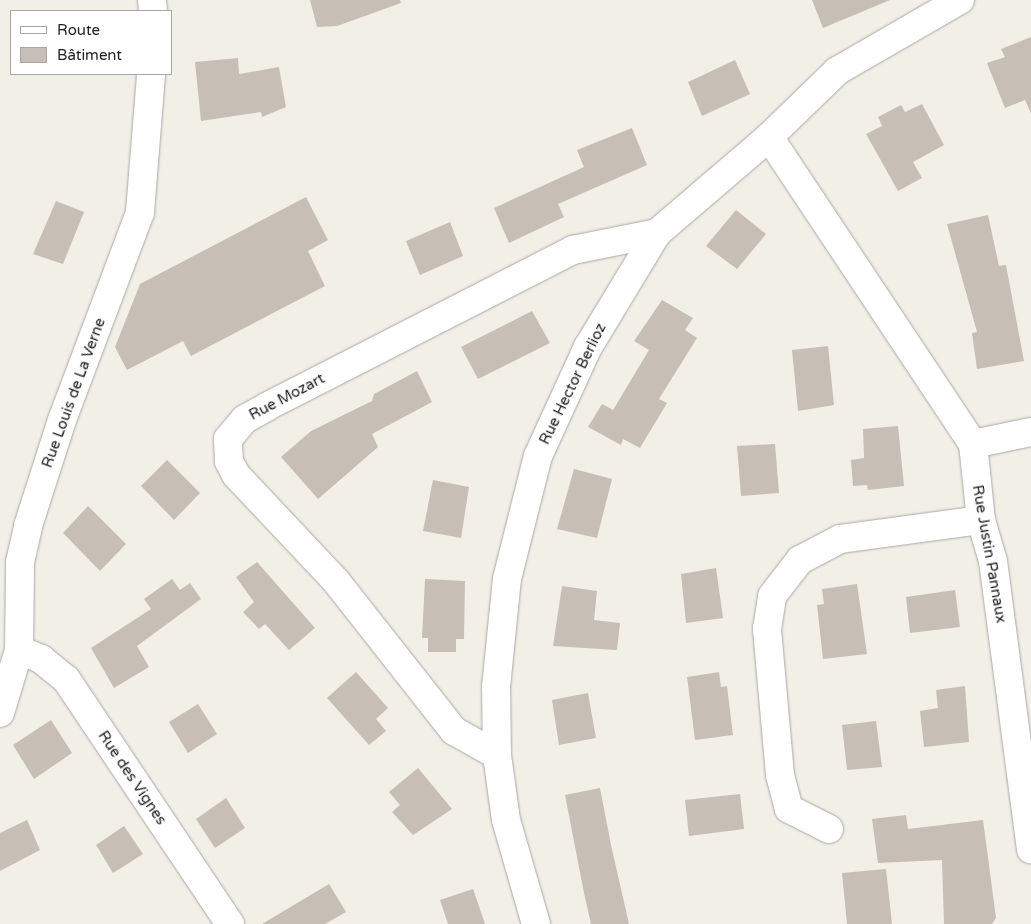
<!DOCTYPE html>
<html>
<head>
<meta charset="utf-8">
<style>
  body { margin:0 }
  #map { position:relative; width:1031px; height:924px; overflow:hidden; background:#f2efe7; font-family:"Varela Round",sans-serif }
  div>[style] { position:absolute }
  .building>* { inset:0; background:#c7beb6 }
  .roads { filter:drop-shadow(0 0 1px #a8a8a8) drop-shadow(0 0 1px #a8a8a8) }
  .street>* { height:28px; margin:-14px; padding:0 14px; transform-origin:14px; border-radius:14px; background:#fff }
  span { translate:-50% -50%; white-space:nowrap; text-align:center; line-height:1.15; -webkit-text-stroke:4.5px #fff; paint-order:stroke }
  .street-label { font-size:15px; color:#212121 }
  .legend { position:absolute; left:10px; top:10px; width:162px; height:65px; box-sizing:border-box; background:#fff; border:1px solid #a6a6a6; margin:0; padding:6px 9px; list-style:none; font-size:15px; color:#212121 }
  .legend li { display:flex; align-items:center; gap:10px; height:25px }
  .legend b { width:25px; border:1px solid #a6a6a6 }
</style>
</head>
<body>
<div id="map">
  <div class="building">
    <div style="clip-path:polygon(310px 0,400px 0,401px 3px,337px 26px,317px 27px)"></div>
    <div style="clip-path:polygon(812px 0,890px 0,823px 28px)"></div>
    <div style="clip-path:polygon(1031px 37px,1031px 113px,1025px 100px,1005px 108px,987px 63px,1005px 57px,1001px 49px)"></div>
    <div style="clip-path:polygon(238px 58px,239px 74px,279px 67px,286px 107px,262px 117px,261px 112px,201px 121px,195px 62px)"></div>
    <div style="clip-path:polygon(735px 60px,750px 94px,702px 116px,688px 82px)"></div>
    <div style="clip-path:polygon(922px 104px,944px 145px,913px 162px,922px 178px,898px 191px,866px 134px,882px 126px,878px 117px,901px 105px,905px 112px)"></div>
    <div style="clip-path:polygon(632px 128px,647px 165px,558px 204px,564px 217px,509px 243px,494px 208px,584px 167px,577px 150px)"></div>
    <div style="clip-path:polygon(306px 197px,328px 240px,308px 251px,325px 286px,191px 356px,183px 341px,127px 370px,115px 347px,140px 284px)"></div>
    <div style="clip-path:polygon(56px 201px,84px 212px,63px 264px,33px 254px)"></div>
    <div style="clip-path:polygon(736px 210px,766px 234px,737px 269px,706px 246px)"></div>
    <div style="clip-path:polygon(988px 215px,999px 266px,1006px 265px,1024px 361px,977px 369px,972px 333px,977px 332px,947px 224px)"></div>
    <div style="clip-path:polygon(450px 222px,463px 256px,420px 275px,406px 241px)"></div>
    <div style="clip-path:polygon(662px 300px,693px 318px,685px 330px,697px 338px,659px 399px,667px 403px,640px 448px,623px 439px,621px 445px,588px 427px,602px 404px,613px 410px,649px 350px,634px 341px)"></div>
    <div style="clip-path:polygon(532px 311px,550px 343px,478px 379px,461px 347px)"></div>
    <div style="clip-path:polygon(828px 346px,834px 405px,798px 411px,792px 350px)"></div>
    <div style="clip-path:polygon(417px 371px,432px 402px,372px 434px,378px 447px,318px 499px,281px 457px,311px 431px,372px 401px,374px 394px)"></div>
    <div style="clip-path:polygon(898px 426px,904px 486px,868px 490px,867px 485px,853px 486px,851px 460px,864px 458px,863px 429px)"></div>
    <div style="clip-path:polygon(775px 444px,779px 493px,741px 496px,737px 446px)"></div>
    <div style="clip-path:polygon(167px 460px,200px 493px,174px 520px,141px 486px)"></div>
    <div style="clip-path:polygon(574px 469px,612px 479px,597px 538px,557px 529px)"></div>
    <div style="clip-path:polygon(433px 480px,469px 487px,461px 538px,423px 531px)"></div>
    <div style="clip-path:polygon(88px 506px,126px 544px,100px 571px,63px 533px)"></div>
    <div style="clip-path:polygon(257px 562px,315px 628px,289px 650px,265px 624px,259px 629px,243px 612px,254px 602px,236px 577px)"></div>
    <div style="clip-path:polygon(716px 568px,723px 618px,686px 623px,681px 574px)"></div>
    <div style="clip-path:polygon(172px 579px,180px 590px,190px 583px,201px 599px,137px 646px,149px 667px,114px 688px,91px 648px,151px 609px,144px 599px)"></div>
    <div style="clip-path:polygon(425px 579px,465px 581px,464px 639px,456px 639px,456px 652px,428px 652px,428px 638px,422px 638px)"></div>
    <div style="clip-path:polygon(857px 584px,867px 654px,823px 659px,817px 605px,824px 604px,822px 589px)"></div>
    <div style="clip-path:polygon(562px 586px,597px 591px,594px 620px,620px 623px,617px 650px,553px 646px)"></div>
    <div style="clip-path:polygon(955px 590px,960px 627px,910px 633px,906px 597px)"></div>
    <div style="clip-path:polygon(356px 672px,388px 708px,376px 719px,386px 731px,369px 745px,327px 698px)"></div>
    <div style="clip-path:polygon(719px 672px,721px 687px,727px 686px,733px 735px,695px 740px,687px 677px)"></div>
    <div style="clip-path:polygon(965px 686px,969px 742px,924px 747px,920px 711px,938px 708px,936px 690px)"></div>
    <div style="clip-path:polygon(588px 693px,596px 738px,559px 745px,552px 700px)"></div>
    <div style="clip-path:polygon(198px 704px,217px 734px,188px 753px,169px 722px)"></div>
    <div style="clip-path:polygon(51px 720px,72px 753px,34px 779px,13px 745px)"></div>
    <div style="clip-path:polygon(876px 721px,882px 767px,847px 770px,842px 725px)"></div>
    <div style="clip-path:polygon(418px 768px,452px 809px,413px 835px,392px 812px,400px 805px,389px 792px)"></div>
    <div style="clip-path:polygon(600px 788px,611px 845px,629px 924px,591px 924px,584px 893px,565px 795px)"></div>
    <div style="clip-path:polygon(740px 794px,744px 829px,689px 836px,685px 800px)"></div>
    <div style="clip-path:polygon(226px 798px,245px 828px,215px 848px,196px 819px)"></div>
    <div style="clip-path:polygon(906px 815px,908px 829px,983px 820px,996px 918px,992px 924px,944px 924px,942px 860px,878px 863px,872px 819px)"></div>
    <div style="clip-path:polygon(27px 820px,40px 850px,0 871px,0 833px)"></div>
    <div style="clip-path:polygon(124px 826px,143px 854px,113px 873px,96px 845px)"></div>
    <div style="clip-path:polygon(886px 869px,892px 924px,847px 924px,842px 873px)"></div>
    <div style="clip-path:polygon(329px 884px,346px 912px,325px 924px,262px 924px)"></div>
    <div style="clip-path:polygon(473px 889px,485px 924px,448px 924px,440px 900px)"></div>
  </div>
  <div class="roads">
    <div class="street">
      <div style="left:152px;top:0;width:11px;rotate:85deg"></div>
      <div style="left:769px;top:137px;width:369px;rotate:56.4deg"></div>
      <div style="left:973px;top:444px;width:76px;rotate:84deg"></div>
      <div style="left:981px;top:520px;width:43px;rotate:73.7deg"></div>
      <div style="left:993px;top:561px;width:291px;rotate:82.5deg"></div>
      <div style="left:973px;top:444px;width:59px;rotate:-11.7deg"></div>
      <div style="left:19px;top:650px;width:24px;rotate:22deg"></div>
      <div style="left:41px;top:659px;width:32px;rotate:39deg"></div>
      <div style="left:66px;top:679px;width:295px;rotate:56.2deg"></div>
      <div style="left:0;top:713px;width:66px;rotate:-73.2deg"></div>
      <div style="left:19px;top:650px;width:88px;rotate:-89.3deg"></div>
      <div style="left:20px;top:562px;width:37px;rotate:-77deg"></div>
      <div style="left:28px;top:526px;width:111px;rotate:-72.2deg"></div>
      <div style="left:62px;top:420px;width:222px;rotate:-69.4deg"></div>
      <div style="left:140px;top:212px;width:138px;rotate:-85.4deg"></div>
      <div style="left:497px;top:755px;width:49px;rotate:-150.8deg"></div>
      <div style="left:454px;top:731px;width:192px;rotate:-128.2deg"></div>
      <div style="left:335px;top:580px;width:144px;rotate:-133.3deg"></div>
      <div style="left:236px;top:475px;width:16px;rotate:-117deg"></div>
      <div style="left:229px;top:461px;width:22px;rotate:-93deg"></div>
      <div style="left:228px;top:439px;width:26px;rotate:-50deg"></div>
      <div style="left:245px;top:419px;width:26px;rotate:-29deg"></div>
      <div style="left:268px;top:406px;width:343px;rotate:-27.1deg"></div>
      <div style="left:573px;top:250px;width:86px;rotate:-11.4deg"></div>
      <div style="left:829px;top:829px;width:45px;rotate:-153.4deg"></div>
      <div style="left:789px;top:809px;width:35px;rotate:-105deg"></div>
      <div style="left:780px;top:775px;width:147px;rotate:-95.1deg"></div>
      <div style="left:767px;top:629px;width:33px;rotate:-81deg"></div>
      <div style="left:772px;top:596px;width:46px;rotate:-52.1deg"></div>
      <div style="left:800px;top:560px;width:45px;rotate:-27.7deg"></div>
      <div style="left:840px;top:539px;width:142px;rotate:-7.7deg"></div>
      <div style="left:536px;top:924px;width:108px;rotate:-106.1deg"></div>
      <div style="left:506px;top:820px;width:66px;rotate:-97.9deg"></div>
      <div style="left:497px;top:755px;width:68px;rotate:-90.8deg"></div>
      <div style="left:496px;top:687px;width:109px;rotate:-84.2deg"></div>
      <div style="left:507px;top:579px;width:127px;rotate:-75.9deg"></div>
      <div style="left:538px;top:456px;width:120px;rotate:-65.4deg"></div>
      <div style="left:588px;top:347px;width:133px;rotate:-58.8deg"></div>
      <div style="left:657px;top:233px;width:148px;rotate:-40.6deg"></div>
      <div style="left:769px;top:137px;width:95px;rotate:-44.1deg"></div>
      <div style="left:837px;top:71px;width:142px;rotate:-30deg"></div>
    </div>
  </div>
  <div class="street-label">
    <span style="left:573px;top:384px;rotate:-64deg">Rue Hector Berlioz</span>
    <span style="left:74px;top:393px;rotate:-70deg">Rue Louis de La Verne</span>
    <span style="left:287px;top:397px;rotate:-28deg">Rue Mozart</span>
    <span style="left:989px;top:554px;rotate:80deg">Rue Justin Pannaux</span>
    <span style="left:132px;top:778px;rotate:56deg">Rue des Vignes</span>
  </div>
  <ul class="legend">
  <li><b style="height:6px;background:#fff"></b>Route</li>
  <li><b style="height:14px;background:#c7beb6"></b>Bâtiment</li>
  </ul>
</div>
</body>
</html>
